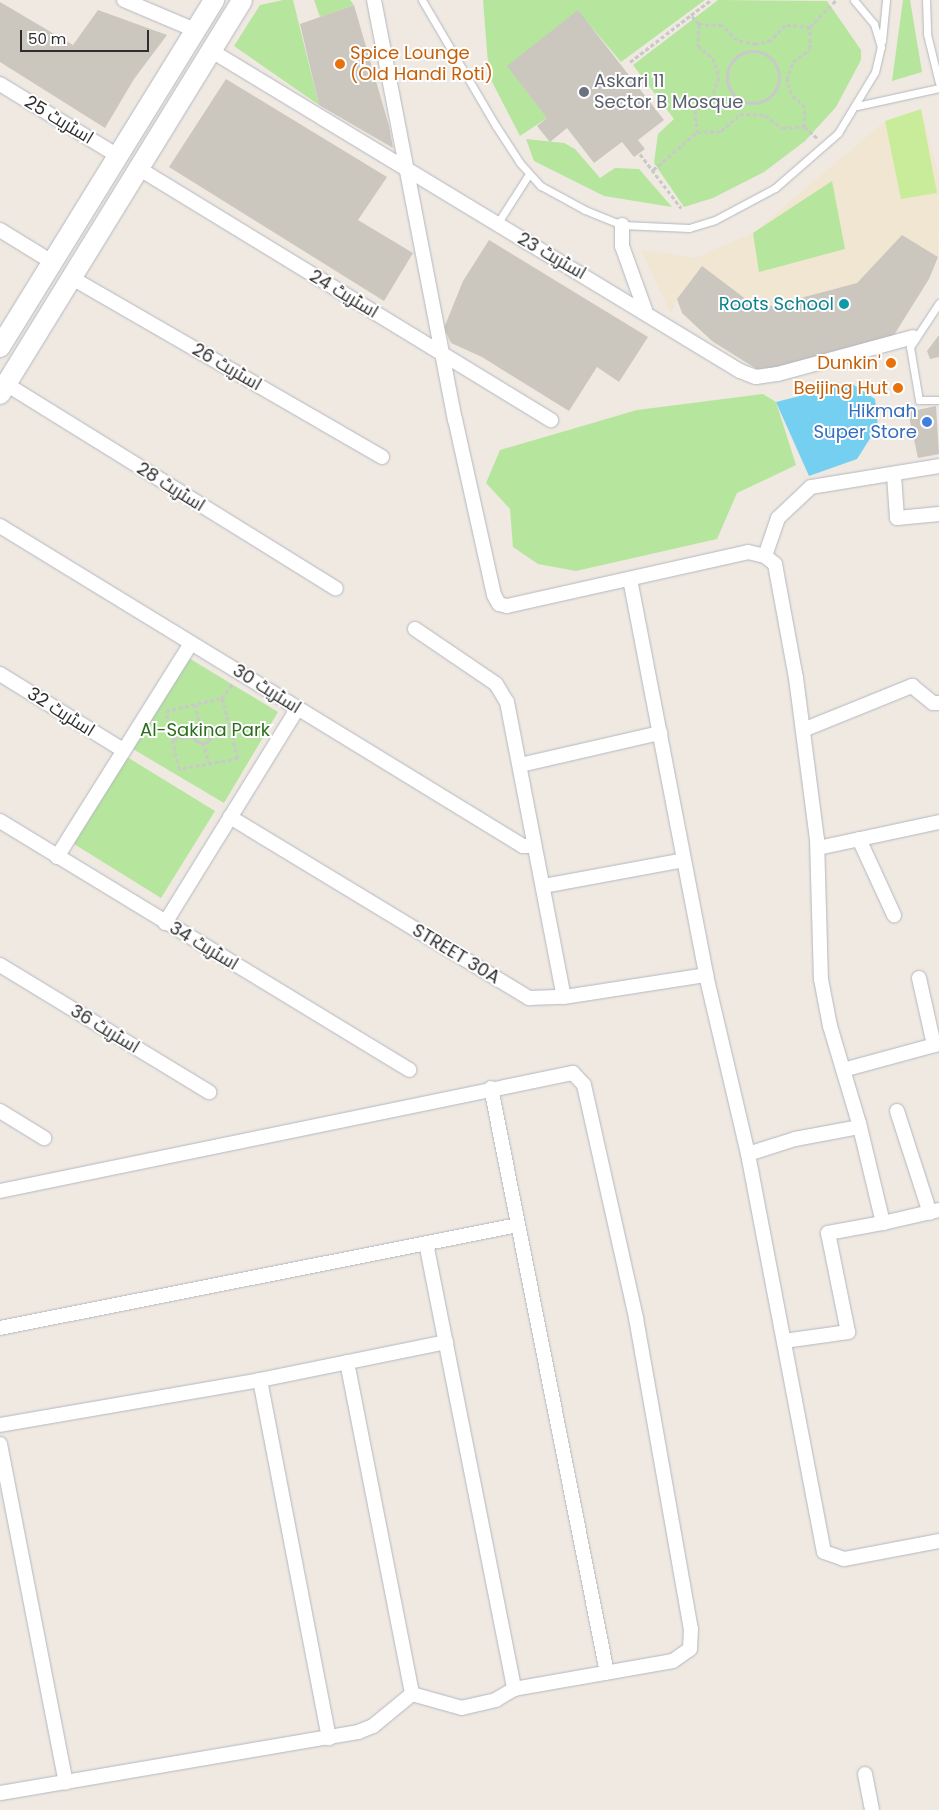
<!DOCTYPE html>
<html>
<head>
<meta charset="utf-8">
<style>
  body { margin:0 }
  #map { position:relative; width:939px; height:1810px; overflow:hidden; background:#efe9e1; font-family:Poppins,Cairo,sans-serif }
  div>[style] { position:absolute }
  .education>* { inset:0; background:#f0e6d1 }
  .green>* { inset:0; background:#b6e59e }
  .pitch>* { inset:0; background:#c9ec9a }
  .water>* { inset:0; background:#75cff0 }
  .building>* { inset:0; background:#cbc7bf }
  .path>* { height:3px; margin-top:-1.5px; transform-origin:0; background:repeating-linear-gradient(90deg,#c9c9c9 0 4px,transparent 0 6.5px) }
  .path>.ring { margin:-1.5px; padding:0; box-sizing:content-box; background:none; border:3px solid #c9c9c9; border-radius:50% }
  .roads { filter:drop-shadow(0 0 1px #b4b7c1) drop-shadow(0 0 1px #b4b7c1) }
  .lane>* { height:7px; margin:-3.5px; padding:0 3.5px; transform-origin:3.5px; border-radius:3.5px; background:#fff }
  .street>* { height:14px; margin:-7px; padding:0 7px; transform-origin:7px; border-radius:7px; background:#fff }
  .secondary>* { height:20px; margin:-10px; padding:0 10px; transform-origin:10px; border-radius:10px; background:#fff }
  .dots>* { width:14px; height:14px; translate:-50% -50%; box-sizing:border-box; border:2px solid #fff; border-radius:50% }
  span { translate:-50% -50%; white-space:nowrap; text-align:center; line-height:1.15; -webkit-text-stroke:4px #fff; paint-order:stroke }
  .food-label { font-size:18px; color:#c56008 }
  .left { translate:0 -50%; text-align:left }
  .right { translate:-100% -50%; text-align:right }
  .worship-label { font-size:18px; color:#5b616d }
  .street-label { font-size:18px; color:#2e2e2e }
  .culture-label { font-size:18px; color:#0d838f }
  .shop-label { font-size:18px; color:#366cbe }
  .park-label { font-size:18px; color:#2c6e1b }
  .scale { position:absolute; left:20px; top:30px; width:129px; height:22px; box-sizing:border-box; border:2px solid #2e2e2e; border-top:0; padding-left:6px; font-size:15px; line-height:18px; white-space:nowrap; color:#2e2e2e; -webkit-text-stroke:4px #fff; paint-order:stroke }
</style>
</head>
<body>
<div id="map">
  <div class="education">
    <div style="clip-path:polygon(921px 109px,939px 177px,938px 257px,902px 235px,857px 283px,759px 309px,702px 266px,677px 299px,671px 314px,641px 250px,695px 258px,753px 233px,885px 121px)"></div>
  </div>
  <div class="green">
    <div style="clip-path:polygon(283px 0,293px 0,319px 105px,234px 46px,260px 5px)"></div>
    <div style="clip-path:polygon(314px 0,350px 0,354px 5px,320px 17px)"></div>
    <div style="clip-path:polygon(483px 0,705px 0,621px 62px,578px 11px,547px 118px,520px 136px,489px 76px)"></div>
    <div style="clip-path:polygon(718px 0,827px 1px,861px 50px,861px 60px,836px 107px,805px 141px,764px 172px,713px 198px,684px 207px,654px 163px,658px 134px,674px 119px,633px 65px)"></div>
    <div style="clip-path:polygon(903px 0,910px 0,922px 72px,892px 81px)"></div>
    <div style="clip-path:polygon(526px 139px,564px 143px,575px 149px,600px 178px,615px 168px,639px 169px,672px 207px,604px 196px,534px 161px)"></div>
    <div style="clip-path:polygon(832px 181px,845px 249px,759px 272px,753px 233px)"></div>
    <div style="clip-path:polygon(763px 394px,776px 402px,796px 465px,737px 493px,717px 539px,576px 571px,538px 564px,513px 547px,510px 509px,486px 483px,500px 450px,637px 410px)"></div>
    <div style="clip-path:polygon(187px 657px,278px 712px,224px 803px,133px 749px)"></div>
    <div style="clip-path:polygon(127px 757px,215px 811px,161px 898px,74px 844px)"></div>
  </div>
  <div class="pitch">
    <div style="clip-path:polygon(921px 109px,937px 193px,901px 199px,885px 121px)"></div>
  </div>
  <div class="water">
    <div style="clip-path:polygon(851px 383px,875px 399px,878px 426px,857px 459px,809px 476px,776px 402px)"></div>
  </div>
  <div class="building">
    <div style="clip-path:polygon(0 2px,73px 45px,98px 10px,167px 35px,134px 79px,105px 128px,0 62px)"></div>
    <div style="clip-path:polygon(354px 5px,389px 126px,393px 148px,319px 105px,300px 24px)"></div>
    <div style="clip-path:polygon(578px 10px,664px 120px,638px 140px,645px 149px,634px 157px,622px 142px,594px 163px,567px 128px,550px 142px,537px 126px,547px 118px,507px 66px)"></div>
    <div style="clip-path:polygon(226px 79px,387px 177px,358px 220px,413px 253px,384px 301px,169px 167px)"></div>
    <div style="clip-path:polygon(902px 235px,938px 257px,929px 279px,894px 335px,849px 352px,763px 373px,712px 341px,682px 313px,677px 299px,702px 266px,759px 309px,857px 283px)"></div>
    <div style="clip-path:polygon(489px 240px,648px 337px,619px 382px,597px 367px,569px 411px,482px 357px,451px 343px,444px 328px,463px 281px)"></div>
    <div style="clip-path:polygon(939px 335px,939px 357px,930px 359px,927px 351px)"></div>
    <div style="clip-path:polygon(936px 406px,939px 454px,918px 458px,908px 412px)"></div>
  </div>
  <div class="path">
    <div style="left:699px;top:24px;width:12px;rotate:-132deg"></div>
    <div style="left:691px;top:15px;width:25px;rotate:-37deg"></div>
    <div style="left:810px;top:27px;width:37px;rotate:-46deg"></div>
    <div class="ring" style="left:727px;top:51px;width:49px;height:49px"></div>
    <div style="left:630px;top:62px;width:77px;rotate:-37.6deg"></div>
    <div style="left:804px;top:127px;width:17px;rotate:40deg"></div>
    <div style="left:640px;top:154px;width:68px;rotate:52.8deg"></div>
    <div style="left:653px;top:170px;width:58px;rotate:-40.8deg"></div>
    <div style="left:697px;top:132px;width:24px;rotate:-2deg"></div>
    <div style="left:721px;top:131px;width:25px;rotate:-42deg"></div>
    <div style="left:740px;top:114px;width:25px;rotate:2deg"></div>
    <div style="left:765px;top:115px;width:21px;rotate:37deg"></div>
    <div style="left:782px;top:128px;width:22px;rotate:-3deg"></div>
    <div style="left:804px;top:127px;width:20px;rotate:-87deg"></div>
    <div style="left:805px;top:107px;width:19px;rotate:-137deg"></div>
    <div style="left:791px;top:94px;width:15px;rotate:-106deg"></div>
    <div style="left:787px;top:80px;width:19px;rotate:-72deg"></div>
    <div style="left:793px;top:62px;width:21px;rotate:-37deg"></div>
    <div style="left:810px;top:49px;width:22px;rotate:-90deg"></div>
    <div style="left:810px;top:27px;width:25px;rotate:-175deg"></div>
    <div style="left:785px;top:25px;width:21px;rotate:133deg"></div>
    <div style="left:771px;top:40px;width:16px;rotate:165deg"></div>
    <div style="left:756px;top:44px;width:19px;rotate:-168deg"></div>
    <div style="left:737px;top:40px;width:21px;rotate:-135deg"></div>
    <div style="left:722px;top:25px;width:23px;rotate:-178deg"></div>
    <div style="left:699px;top:24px;width:22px;rotate:93deg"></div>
    <div style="left:698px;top:46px;width:19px;rotate:39deg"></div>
    <div style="left:713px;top:58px;width:20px;rotate:72deg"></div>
    <div style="left:719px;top:77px;width:21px;rotate:109deg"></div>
    <div style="left:712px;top:97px;width:21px;rotate:143deg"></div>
    <div style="left:695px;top:110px;width:22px;rotate:85deg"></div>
    <div style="left:222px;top:698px;width:62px;rotate:75.1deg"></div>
    <div style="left:238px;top:758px;width:60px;rotate:169.4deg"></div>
    <div style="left:179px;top:769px;width:59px;rotate:-102.6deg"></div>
    <div style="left:166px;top:711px;width:57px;rotate:-13.1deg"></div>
    <div style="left:222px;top:698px;width:17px;rotate:-54deg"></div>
    <div style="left:195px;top:704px;width:23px;rotate:77deg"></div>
    <div class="ring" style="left:193px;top:725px;width:15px;height:15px"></div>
    <div style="left:211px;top:732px;width:19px;rotate:-12deg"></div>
    <div style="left:173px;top:740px;width:22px;rotate:-13deg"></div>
    <div style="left:203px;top:742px;width:22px;rotate:74deg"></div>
  </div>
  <div class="roads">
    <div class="lane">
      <div style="left:422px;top:0;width:146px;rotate:59.6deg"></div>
      <div style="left:496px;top:126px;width:44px;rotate:57deg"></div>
      <div style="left:520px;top:163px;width:31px;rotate:48deg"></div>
      <div style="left:541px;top:186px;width:50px;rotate:28.6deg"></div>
      <div style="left:585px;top:210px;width:40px;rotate:22deg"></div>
      <div style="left:622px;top:225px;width:67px;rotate:2.6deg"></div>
      <div style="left:689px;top:228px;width:27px;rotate:-17deg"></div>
      <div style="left:715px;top:220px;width:68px;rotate:-28.1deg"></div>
      <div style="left:775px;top:188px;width:84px;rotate:-41.1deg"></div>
      <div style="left:838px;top:133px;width:71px;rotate:-58.8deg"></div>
      <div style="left:875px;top:72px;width:26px;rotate:-77deg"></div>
      <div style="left:881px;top:47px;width:24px;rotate:-107deg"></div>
      <div style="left:874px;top:24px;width:31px;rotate:-130deg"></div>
      <div style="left:926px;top:0;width:34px;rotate:88deg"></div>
      <div style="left:927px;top:34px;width:50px;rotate:76.2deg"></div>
      <div style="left:882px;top:41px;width:41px;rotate:-84.4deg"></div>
      <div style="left:857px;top:106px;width:84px;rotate:-12.4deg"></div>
      <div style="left:497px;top:224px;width:59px;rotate:-57.4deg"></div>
      <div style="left:939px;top:303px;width:53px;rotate:123.4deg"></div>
      <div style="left:910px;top:347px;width:54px;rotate:80.4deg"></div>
      <div style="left:919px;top:400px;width:20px"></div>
    </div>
    <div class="street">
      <div style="left:124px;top:0;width:77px;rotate:22.9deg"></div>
      <div style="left:374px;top:0;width:427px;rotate:79.1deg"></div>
      <div style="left:455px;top:419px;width:180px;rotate:77.5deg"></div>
      <div style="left:494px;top:595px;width:10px;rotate:61deg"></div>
      <div style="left:499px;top:604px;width:8px;rotate:14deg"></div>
      <div style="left:507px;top:606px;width:247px;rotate:-12.6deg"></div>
      <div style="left:748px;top:552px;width:17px;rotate:13deg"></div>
      <div style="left:765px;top:556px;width:13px;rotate:39deg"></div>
      <div style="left:775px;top:564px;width:116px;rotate:79.6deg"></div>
      <div style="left:796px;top:678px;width:162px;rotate:82.6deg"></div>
      <div style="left:817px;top:839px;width:140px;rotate:88.4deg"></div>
      <div style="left:821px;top:979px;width:48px;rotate:79.2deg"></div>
      <div style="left:830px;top:1026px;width:101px;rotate:73.4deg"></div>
      <div style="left:859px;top:1123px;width:103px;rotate:76.5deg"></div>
      <div style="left:883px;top:1223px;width:57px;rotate:-13.1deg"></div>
      <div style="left:210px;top:50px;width:620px;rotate:31.2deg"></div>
      <div style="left:740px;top:371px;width:17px;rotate:21deg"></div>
      <div style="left:756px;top:377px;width:22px;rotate:-8deg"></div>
      <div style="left:778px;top:374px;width:140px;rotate:-15.3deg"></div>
      <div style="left:0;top:84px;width:138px;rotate:31.4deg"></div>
      <div style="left:138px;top:168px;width:484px;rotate:31.4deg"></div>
      <div style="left:622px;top:225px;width:21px;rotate:90deg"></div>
      <div style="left:622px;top:246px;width:68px;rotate:70.2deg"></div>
      <div style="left:0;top:230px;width:61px;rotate:31.6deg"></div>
      <div style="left:72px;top:278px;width:358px;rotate:30deg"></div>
      <div style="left:6px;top:384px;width:388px;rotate:31.8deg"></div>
      <div style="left:894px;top:475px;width:43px;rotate:86deg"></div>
      <div style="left:897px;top:518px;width:42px;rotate:-5.4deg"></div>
      <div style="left:0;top:526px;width:613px;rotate:31.46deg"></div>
      <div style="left:523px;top:846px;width:11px"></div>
      <div style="left:765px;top:556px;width:40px;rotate:-71.1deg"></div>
      <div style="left:778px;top:518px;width:45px;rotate:-43.2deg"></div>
      <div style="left:811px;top:487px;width:130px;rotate:-9.3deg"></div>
      <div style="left:630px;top:579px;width:403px;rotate:79.1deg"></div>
      <div style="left:706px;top:975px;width:184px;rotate:76.8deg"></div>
      <div style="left:748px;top:1154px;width:49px;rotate:-17.7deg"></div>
      <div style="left:795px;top:1139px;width:66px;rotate:-10.5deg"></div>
      <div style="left:415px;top:629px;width:98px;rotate:34.2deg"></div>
      <div style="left:496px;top:684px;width:21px;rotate:59deg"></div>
      <div style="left:507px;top:702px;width:300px;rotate:79.1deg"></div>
      <div style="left:0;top:674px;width:145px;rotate:31.7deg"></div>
      <div style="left:803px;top:730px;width:118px;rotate:-22deg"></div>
      <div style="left:912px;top:686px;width:27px;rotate:39deg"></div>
      <div style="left:933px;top:703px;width:6px"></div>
      <div style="left:520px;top:765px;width:144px;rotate:-12.9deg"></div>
      <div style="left:230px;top:817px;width:350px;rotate:31.2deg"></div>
      <div style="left:529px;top:998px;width:35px;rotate:-2deg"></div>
      <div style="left:564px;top:997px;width:144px;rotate:-8.8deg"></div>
      <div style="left:0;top:821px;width:479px;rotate:31.3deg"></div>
      <div style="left:859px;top:839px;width:84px;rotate:65.3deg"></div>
      <div style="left:818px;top:848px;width:124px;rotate:-12.1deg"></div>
      <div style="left:57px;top:857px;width:252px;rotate:-57.9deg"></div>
      <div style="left:543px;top:886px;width:143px;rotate:-10.4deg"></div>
      <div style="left:165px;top:923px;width:253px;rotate:-58.3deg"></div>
      <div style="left:0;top:965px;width:245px;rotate:31.3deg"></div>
      <div style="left:919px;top:978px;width:69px;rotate:77.4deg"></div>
      <div style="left:843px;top:1070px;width:99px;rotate:-15.2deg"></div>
      <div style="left:491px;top:1088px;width:596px;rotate:78.78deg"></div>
      <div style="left:0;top:1111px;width:52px;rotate:31.5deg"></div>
      <div style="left:897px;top:1111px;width:107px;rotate:72.1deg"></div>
      <div style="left:748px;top:1154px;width:405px;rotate:79.2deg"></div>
      <div style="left:824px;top:1552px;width:21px;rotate:19deg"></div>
      <div style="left:844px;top:1559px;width:97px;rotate:-10.7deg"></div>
      <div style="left:0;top:1191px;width:585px;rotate:-11.64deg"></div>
      <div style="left:573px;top:1073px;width:16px;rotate:47deg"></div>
      <div style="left:584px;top:1085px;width:239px;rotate:77.4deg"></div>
      <div style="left:636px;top:1318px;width:316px;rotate:80deg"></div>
      <div style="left:691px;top:1629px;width:20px;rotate:93deg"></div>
      <div style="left:690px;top:1649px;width:21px;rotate:145deg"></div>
      <div style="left:673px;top:1661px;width:161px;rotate:170deg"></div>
      <div style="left:514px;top:1689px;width:21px;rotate:149deg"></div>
      <div style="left:496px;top:1700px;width:35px;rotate:167deg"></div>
      <div style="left:462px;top:1708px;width:52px;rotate:-164.4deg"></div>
      <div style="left:412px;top:1694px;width:50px;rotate:140.6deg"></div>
      <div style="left:373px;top:1726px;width:16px;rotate:158deg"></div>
      <div style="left:358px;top:1732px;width:363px;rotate:170.3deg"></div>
      <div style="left:426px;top:1243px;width:455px;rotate:78.8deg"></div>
      <div style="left:0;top:1328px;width:528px;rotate:-11.25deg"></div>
      <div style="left:784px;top:1341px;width:65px;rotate:-8deg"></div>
      <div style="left:848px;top:1332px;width:101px;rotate:-101.4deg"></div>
      <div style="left:828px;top:1233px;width:56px;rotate:-10.3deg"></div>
      <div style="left:347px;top:1362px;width:338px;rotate:78.9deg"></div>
      <div style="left:260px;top:1380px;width:365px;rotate:79.1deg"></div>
      <div style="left:0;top:1425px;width:264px;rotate:-9.8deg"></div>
      <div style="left:260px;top:1380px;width:190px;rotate:-11.5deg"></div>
      <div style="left:0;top:1444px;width:345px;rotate:79deg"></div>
      <div style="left:865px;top:1774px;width:37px;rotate:79deg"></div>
    </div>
    <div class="secondary">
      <div style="left:0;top:347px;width:408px;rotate:-58.3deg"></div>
      <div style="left:0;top:394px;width:462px;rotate:-58.4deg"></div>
    </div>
  </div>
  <div class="dots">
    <div style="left:340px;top:64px;background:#e8710a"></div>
    <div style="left:584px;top:92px;background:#6b7280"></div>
    <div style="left:844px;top:304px;background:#0f9aa8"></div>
    <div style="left:891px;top:363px;background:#e8710a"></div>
    <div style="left:898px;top:388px;background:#e8710a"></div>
    <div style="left:927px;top:422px;background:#3f7fe0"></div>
  </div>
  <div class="food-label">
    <span class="left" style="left:350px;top:64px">Spice Lounge<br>(Old Handi Roti)</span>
    <span class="right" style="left:881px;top:363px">Dunkin'</span>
    <span class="right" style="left:888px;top:388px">Beijing Hut</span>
  </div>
  <div class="worship-label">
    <span class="left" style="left:594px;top:92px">Askari 11<br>Sector B Mosque</span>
  </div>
  <div class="street-label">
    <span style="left:59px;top:120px;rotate:31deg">اسٹریٹ 25</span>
    <span style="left:552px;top:256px;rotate:30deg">اسٹریٹ 23</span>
    <span style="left:344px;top:294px;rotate:31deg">اسٹریٹ 24</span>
    <span style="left:227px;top:367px;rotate:30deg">اسٹریٹ 26</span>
    <span style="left:171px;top:487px;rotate:32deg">اسٹریٹ 28</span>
    <span style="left:267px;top:689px;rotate:32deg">اسٹریٹ 30</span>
    <span style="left:61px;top:712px;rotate:32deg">اسٹریٹ 32</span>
    <span style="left:204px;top:946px;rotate:31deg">اسٹریٹ 34</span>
    <span style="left:456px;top:954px;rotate:31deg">STREET 30A</span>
    <span style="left:105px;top:1029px;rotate:31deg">اسٹریٹ 36</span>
  </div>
  <div class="culture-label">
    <span class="right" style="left:834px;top:304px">Roots School</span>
  </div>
  <div class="shop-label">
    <span class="right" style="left:917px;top:422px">Hikmah<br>Super Store</span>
  </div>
  <div class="park-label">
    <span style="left:205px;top:730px">Al-Sakina Park</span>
  </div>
  <div class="scale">50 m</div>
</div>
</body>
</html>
